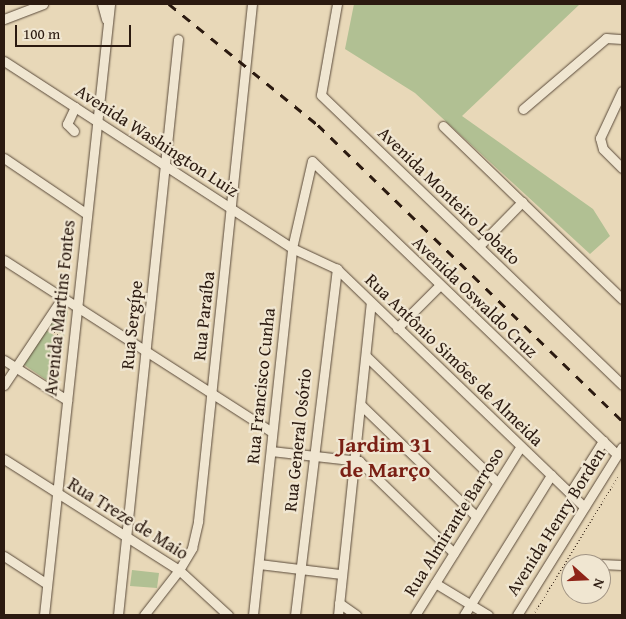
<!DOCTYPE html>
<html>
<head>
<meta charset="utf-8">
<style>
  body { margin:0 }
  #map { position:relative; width:626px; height:619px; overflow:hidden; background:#e8d8b8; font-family:"Gentium Book Plus",serif }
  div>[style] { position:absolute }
  .green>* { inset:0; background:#b1c093 }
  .path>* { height:1px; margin-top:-0.5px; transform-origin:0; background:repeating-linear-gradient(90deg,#2b1a10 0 1px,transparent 0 3.5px) }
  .roads { filter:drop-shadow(0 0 1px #5a4a3a) drop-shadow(0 0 1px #5a4a3a) }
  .minor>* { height:9px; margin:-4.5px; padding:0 4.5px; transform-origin:4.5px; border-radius:4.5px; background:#f0e6d1 }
  .rail>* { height:2.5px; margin-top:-1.25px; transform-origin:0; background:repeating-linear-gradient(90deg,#2b1a10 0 9px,transparent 0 18px) }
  span { translate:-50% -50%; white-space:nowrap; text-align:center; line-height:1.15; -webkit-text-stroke:4.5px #f0e6d1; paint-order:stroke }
  .street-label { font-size:18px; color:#2b1a10 }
  .district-label { font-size:22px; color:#7a1f14; font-weight:700 }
  .frame { position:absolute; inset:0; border:5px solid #2b1a10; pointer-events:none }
  .north { position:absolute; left:561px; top:554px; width:50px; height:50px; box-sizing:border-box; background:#f0e6d1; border:1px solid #a19484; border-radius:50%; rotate:110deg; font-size:14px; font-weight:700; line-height:20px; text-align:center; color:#2b1a10 }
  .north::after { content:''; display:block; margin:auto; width:18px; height:22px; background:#8f2418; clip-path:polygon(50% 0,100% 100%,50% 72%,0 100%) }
  .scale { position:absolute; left:15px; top:25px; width:116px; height:22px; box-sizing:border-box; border:2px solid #2b1a10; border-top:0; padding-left:6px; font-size:15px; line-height:18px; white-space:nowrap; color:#2b1a10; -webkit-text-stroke:4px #f0e6d1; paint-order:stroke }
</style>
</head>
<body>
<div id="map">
  <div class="green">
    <div style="clip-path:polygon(354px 4px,580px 4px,462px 116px,593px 209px,610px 236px,590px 254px,415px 93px,345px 49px)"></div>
    <div style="clip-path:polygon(62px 306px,68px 311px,64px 336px,49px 326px)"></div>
    <div style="clip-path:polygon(46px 330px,64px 342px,58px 388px,23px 364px)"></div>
    <div style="clip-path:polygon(132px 570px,159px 573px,157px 588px,130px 586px)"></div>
  </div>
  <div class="path">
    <div style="left:51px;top:330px;width:16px;rotate:35deg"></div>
    <div style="left:533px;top:615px;width:162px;rotate:-58.4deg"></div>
  </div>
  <div class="roads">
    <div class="minor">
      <div style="left:102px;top:4px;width:16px;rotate:75deg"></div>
      <div style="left:337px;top:4px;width:92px;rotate:100deg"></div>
      <div style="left:321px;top:95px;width:418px;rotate:43.9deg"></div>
      <div style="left:4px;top:19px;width:42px;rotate:-21deg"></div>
      <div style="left:4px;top:61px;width:343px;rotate:33deg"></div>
      <div style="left:292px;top:248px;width:50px;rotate:25deg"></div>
      <div style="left:337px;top:269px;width:343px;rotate:43.9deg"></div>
      <div style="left:622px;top:91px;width:52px;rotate:115.1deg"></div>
      <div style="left:600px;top:138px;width:11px;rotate:75deg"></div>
      <div style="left:603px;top:149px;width:27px;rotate:45deg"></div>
      <div style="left:523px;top:109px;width:109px;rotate:-40.5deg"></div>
      <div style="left:606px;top:38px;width:16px;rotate:4deg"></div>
      <div style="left:443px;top:126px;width:249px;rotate:44deg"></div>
      <div style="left:74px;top:131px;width:10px;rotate:-135deg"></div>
      <div style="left:67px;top:124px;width:19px;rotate:-65deg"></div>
      <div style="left:4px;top:158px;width:100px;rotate:34deg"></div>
      <div style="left:312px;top:161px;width:423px;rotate:43.9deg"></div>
      <div style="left:479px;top:246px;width:62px;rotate:-45.7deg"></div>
      <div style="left:4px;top:260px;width:318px;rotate:32.7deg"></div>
      <div style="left:397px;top:328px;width:59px;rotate:-45deg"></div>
      <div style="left:366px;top:356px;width:182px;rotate:43.9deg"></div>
      <div style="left:4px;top:360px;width:75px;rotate:32.4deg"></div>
      <div style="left:4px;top:385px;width:105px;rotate:-56.3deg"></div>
      <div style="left:361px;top:405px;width:160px;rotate:44deg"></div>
      <div style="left:271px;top:451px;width:89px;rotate:6.5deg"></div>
      <div style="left:359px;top:461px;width:132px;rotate:44.1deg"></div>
      <div style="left:4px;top:459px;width:207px;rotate:32.4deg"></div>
      <div style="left:179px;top:570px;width:67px;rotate:42.6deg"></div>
      <div style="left:570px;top:493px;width:62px;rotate:-57.6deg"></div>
      <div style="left:4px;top:556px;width:51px;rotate:33.1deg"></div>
      <div style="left:259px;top:564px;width:83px;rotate:7deg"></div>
      <div style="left:601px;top:564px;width:21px;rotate:3deg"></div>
      <div style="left:435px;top:583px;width:62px;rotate:31.1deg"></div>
      <div style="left:339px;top:603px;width:21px;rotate:35deg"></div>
      <div style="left:44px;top:615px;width:615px;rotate:-83.83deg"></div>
      <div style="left:118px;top:615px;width:579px;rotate:-84.05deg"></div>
      <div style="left:144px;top:615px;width:57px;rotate:-52.1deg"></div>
      <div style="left:179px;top:570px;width:26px;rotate:-59deg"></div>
      <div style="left:192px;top:548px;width:28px;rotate:-77deg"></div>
      <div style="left:198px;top:521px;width:520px;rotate:-84.04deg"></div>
      <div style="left:253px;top:615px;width:369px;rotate:-83.9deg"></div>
      <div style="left:292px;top:248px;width:89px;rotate:-77.1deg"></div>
      <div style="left:295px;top:615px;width:349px;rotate:-83.1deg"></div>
      <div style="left:338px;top:615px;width:314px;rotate:-84deg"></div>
      <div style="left:415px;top:615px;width:199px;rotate:-57.9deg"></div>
      <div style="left:464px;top:615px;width:165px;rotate:-58.1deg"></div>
      <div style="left:517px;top:615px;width:198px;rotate:-58deg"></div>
    </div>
  </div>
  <div class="rail">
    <div style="left:169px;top:4px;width:192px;rotate:39.1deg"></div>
    <div style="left:318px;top:125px;width:424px;rotate:44.2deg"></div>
  </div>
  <div class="street-label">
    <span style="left:157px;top:141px;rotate:33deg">Avenida Washington Luiz</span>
    <span style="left:449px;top:196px;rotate:44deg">Avenida Monteiro Lobato</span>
    <span style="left:475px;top:297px;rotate:44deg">Avenida Oswaldo Cruz</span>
    <span style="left:60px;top:308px;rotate:-84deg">Avenida Martins Fontes</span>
    <span style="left:204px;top:316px;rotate:-84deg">Rua Paraíba</span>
    <span style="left:132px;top:325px;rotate:-84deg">Rua Sergípe</span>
    <span style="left:454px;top:360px;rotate:44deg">Rua Antônio Simões de Almeida</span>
    <span style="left:261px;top:386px;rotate:-84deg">Rua Francisco Cunha</span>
    <span style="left:298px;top:440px;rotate:-84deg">Rua General Osório</span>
    <span style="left:128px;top:519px;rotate:32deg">Rua Treze de Maio</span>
    <span style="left:454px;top:522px;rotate:-58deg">Rua Almirante Barroso</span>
    <span style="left:556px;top:522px;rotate:-58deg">Avenida Henry Borden</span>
  </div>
  <div class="district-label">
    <span style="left:385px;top:457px">Jardim 31<br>de Março</span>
  </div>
  <div class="frame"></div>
  <div class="north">N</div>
  <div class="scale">100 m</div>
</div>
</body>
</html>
